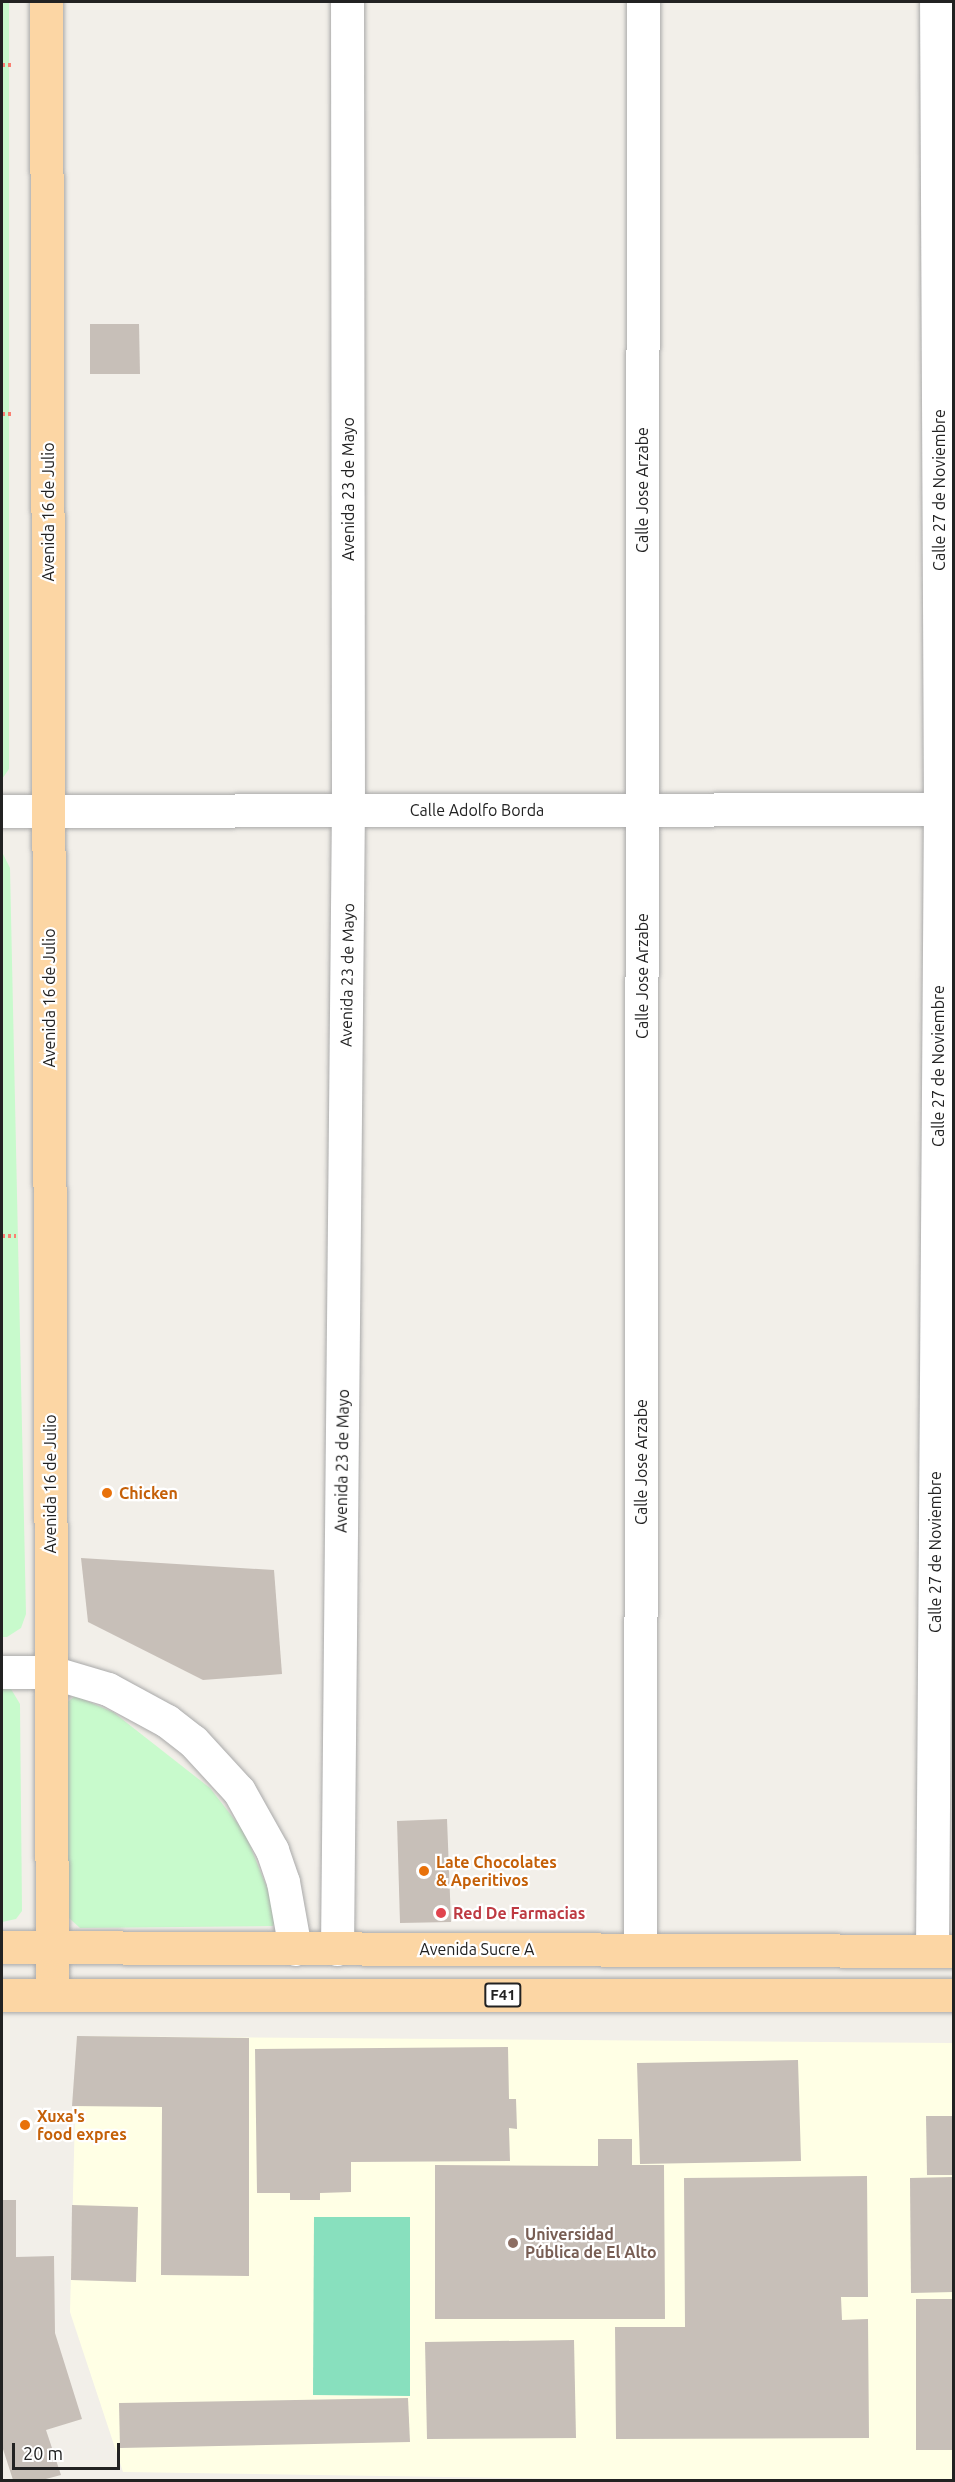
<!DOCTYPE html>
<html>
<head>
<meta charset="utf-8">
<style>
  body { margin:0 }
  #map { position:relative; width:955px; height:2482px; overflow:hidden; background:#f2efe9; font-family:Ubuntu,sans-serif }
  div>[style] { position:absolute }
  .education>* { inset:0; background:#ffffe5 }
  .park>* { inset:0; background:#c8facc }
  .pitch>* { inset:0; background:#88e0be }
  .building>* { inset:0; background:#c7bfb8 }
  .path>* { height:4px; margin-top:-2px; transform-origin:0; background:repeating-linear-gradient(90deg,#fa8072 0 3px,transparent 0 6px) }
  .roads { filter:drop-shadow(0 0 2px #a9a9a9) drop-shadow(0 0 2px #a9a9a9) }
  .minor>* { height:33px; margin:-16.5px; padding:0 16.5px; transform-origin:16.5px; border-radius:16.5px; background:#fff }
  .major>* { height:33px; margin:-16.5px; padding:0 16.5px; transform-origin:16.5px; border-radius:16.5px; background:#fcd6a4 }
  .dots>* { width:16px; height:16px; translate:-50% -50%; box-sizing:border-box; border:3px solid #fff; border-radius:50% }
  span { translate:-50% -50%; white-space:nowrap; text-align:center; line-height:1.15; -webkit-text-stroke:4.5px #fff; paint-order:stroke }
  .shield-label span { padding:2px 4px; background:#fff; border:2px solid; border-radius:4px; -webkit-text-stroke-width:0 }
  .shield-label { font-size:15px; color:#222; font-weight:700 }
  .street-label { font-size:16px; color:#222 }
  .food-label { font-size:16px; color:#c56008; font-weight:700 }
  .left { translate:0 -50%; text-align:left }
  .health-label { font-size:16px; color:#be3a42; font-weight:700 }
  .education-label { font-size:16px; color:#785e54; font-weight:700 }
  .frame { position:absolute; inset:0; border:3px solid #222; pointer-events:none }
  .scale { position:absolute; left:12px; top:2443px; width:108px; height:27px; box-sizing:border-box; border:3px solid #222; border-top:0; padding-left:8px; font-size:18px; line-height:21px; white-space:nowrap; color:#222; -webkit-text-stroke:4px #fff; paint-order:stroke }
</style>
</head>
<body>
<div id="map">
  <div class="education">
    <div style="clip-path:polygon(77px 2036px,953px 2043px,953px 2480px,642px 2480px,123px 2472px,70px 2312px)"></div>
  </div>
  <div class="park">
    <div style="clip-path:polygon(2px 2px,9px 2px,9px 769px,2px 779px)"></div>
    <div style="clip-path:polygon(2px 852px,10px 868px,26px 1614px,21px 1628px,7px 1637px,2px 1637px)"></div>
    <div style="clip-path:polygon(2px 1686px,11px 1689px,20px 1704px,22px 1911px,16px 1919px,2px 1922px)"></div>
    <div style="clip-path:polygon(75px 1696px,113px 1712px,210px 1788px,245px 1833px,277px 1913px,273px 1926px,80px 1928px,69px 1918px,64px 1705px)"></div>
  </div>
  <div class="pitch">
    <div style="clip-path:polygon(314px 2217px,410px 2217px,410px 2396px,313px 2395px)"></div>
  </div>
  <div class="building">
    <div style="clip-path:polygon(90px 324px,139px 324px,140px 374px,90px 374px)"></div>
    <div style="clip-path:polygon(81px 1558px,274px 1570px,282px 1674px,203px 1680px,88px 1622px)"></div>
    <div style="clip-path:polygon(447px 1819px,451px 1922px,400px 1923px,397px 1821px)"></div>
    <div style="clip-path:polygon(77px 2036px,249px 2038px,249px 2276px,161px 2275px,162px 2107px,72px 2106px)"></div>
    <div style="clip-path:polygon(508px 2047px,509px 2099px,516px 2099px,517px 2129px,509px 2128px,510px 2161px,351px 2162px,351px 2192px,320px 2193px,320px 2200px,290px 2200px,290px 2193px,257px 2193px,255px 2049px)"></div>
    <div style="clip-path:polygon(798px 2060px,801px 2161px,640px 2164px,637px 2063px)"></div>
    <div style="clip-path:polygon(926px 2116px,954px 2116px,954px 2175px,927px 2175px)"></div>
    <div style="clip-path:polygon(598px 2139px,632px 2139px,632px 2165px,664px 2165px,665px 2319px,435px 2319px,435px 2165px,598px 2166px)"></div>
    <div style="clip-path:polygon(867px 2176px,868px 2297px,841px 2297px,842px 2320px,868px 2319px,869px 2438px,616px 2439px,615px 2327px,685px 2327px,684px 2178px)"></div>
    <div style="clip-path:polygon(954px 2177px,954px 2292px,911px 2293px,910px 2178px)"></div>
    <div style="clip-path:polygon(2px 2200px,16px 2200px,16px 2257px,54px 2256px,55px 2333px,82px 2419px,46px 2430px,61px 2475px,42px 2480px,13px 2480px,2px 2446px)"></div>
    <div style="clip-path:polygon(72px 2205px,138px 2207px,136px 2282px,71px 2280px)"></div>
    <div style="clip-path:polygon(916px 2299px,954px 2299px,954px 2450px,916px 2450px)"></div>
    <div style="clip-path:polygon(574px 2340px,576px 2438px,427px 2439px,425px 2342px)"></div>
    <div style="clip-path:polygon(408px 2398px,410px 2442px,120px 2448px,119px 2403px)"></div>
  </div>
  <div class="path">
    <div style="left:2px;top:65px;width:11px"></div>
    <div style="left:2px;top:414px;width:12px"></div>
    <div style="left:2px;top:1236px;width:14px"></div>
  </div>
  <div class="roads">
    <div class="minor">
      <div style="left:2px;top:811px;width:952px;rotate:-0.12deg"></div>
      <div style="left:2px;top:1672px;width:49px"></div>
      <div style="left:51px;top:1672px;width:59px;rotate:16.6deg"></div>
      <div style="left:108px;top:1689px;width:67px;rotate:28.5deg"></div>
      <div style="left:167px;top:1721px;width:33px;rotate:38deg"></div>
      <div style="left:193px;top:1741px;width:68px;rotate:47.4deg"></div>
      <div style="left:239px;top:1791px;width:68px;rotate:60.8deg"></div>
      <div style="left:272px;top:1850px;width:34px;rotate:71deg"></div>
      <div style="left:283px;top:1882px;width:68px;rotate:79.8deg"></div>
      <div style="left:337px;top:1949px;width:1139px;rotate:-89.45deg"></div>
      <div style="left:348px;top:810px;width:808px;rotate:-90.07deg"></div>
      <div style="left:640px;top:1950px;width:1948px;rotate:-89.91deg"></div>
      <div style="left:932px;top:1951px;width:1142px;rotate:-89.6deg"></div>
      <div style="left:940px;top:809px;width:807px;rotate:-90.28deg"></div>
    </div>
    <div class="major">
      <div style="left:46px;top:2px;width:1993px;rotate:89.83deg"></div>
      <div style="left:2px;top:1947px;width:952px;rotate:0.24deg"></div>
      <div style="left:2px;top:1995px;width:952px"></div>
    </div>
  </div>
  <div class="dots">
    <div style="left:107px;top:1493px;background:#e8710a"></div>
    <div style="left:424px;top:1871px;background:#e8710a"></div>
    <div style="left:441px;top:1913px;background:#e0444e"></div>
    <div style="left:25px;top:2125px;background:#e8710a"></div>
    <div style="left:513px;top:2243px;background:#8d6e63"></div>
  </div>
  <div class="shield-label">
    <span style="left:503px;top:1995px">F41</span>
  </div>
  <div class="street-label">
    <span style="left:348px;top:489px;rotate:-90deg">Avenida 23 de Mayo</span>
    <span style="left:642px;top:490px;rotate:-90deg">Calle Jose Arzabe</span>
    <span style="left:939px;top:490px;rotate:-90deg">Calle 27 de Noviembre</span>
    <span style="left:48px;top:512px;rotate:-90deg">Avenida 16 de Julio</span>
    <span style="left:477px;top:810px">Calle Adolfo Borda</span>
    <span style="left:347px;top:975px;rotate:-89deg">Avenida 23 de Mayo</span>
    <span style="left:642px;top:976px;rotate:-90deg">Calle Jose Arzabe</span>
    <span style="left:49px;top:998px;rotate:-90deg">Avenida 16 de Julio</span>
    <span style="left:938px;top:1066px;rotate:-90deg">Calle 27 de Noviembre</span>
    <span style="left:342px;top:1461px;rotate:-89deg">Avenida 23 de Mayo</span>
    <span style="left:641px;top:1462px;rotate:-90deg">Calle Jose Arzabe</span>
    <span style="left:50px;top:1484px;rotate:-90deg">Avenida 16 de Julio</span>
    <span style="left:935px;top:1552px;rotate:-90deg">Calle 27 de Noviembre</span>
    <span style="left:477px;top:1949px">Avenida Sucre A</span>
  </div>
  <div class="food-label">
    <span class="left" style="left:119px;top:1493px">Chicken</span>
    <span class="left" style="left:436px;top:1871px">Late Chocolates<br>&amp; Aperitivos</span>
    <span class="left" style="left:37px;top:2125px">Xuxa's<br>food expres</span>
  </div>
  <div class="health-label">
    <span class="left" style="left:453px;top:1913px">Red De Farmacias</span>
  </div>
  <div class="education-label">
    <span class="left" style="left:525px;top:2243px">Universidad<br>Pública de El Alto</span>
  </div>
  <div class="frame"></div>
  <div class="scale">20 m</div>
</div>
</body>
</html>
